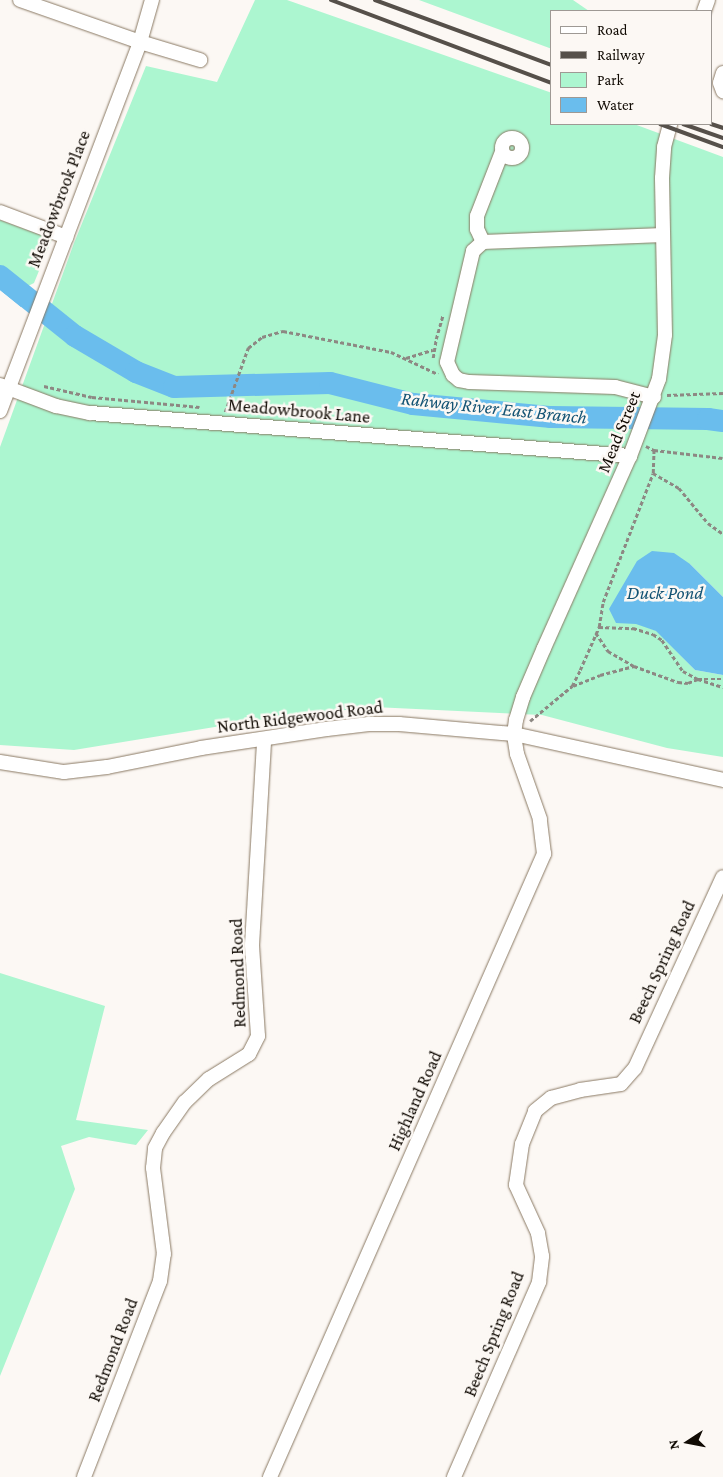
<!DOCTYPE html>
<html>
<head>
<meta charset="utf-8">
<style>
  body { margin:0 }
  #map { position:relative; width:723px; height:1477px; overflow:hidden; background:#fcf8f4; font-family:"Crimson Pro",serif }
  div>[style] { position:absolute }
  .green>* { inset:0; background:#acf6d0 }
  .water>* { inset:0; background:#6abded }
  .river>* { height:22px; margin:-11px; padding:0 11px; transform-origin:11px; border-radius:11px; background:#6abded }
  .path>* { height:2.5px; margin-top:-1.25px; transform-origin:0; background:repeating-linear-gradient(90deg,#8d8883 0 4px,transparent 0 6.5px) }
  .roads { filter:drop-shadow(0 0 1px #8a7963) drop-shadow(0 0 1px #8a7963) }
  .minor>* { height:14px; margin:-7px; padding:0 7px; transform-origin:7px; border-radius:7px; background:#fff }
  .minor>.ring { margin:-7px; padding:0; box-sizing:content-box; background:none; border:14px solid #fff; border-radius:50% }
  .rail>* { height:4px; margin:-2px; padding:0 2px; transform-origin:2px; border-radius:2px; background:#56504a }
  span { translate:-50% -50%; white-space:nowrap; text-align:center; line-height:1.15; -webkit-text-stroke:5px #fcf8f4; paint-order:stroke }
  .street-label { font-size:18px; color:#110b04 }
  .water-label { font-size:19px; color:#135374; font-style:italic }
  .legend { position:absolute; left:550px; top:10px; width:162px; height:115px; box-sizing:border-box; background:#fcf8f4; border:1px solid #9e9994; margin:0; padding:6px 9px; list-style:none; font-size:15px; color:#110b04 }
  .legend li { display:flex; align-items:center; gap:10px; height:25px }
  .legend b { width:25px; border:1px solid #9e9994 }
  .north { position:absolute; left:663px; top:1417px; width:50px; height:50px; -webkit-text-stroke:4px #fcf8f4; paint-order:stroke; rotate:259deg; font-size:14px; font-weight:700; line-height:20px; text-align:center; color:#110b04 }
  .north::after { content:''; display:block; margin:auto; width:18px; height:22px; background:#110b04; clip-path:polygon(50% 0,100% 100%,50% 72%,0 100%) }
</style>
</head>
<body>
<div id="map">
  <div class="green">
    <div style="clip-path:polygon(255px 0,287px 0,552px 93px,552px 124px,634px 124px,723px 157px,723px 597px,690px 564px,616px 623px,636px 623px,657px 631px,695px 670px,723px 675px,723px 757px,667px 748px,542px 715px,374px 707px,270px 718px,74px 750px,0 745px,0 447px,74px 243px,146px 66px,217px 82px)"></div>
    <div style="clip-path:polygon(419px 0,573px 0,589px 11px,552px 11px,552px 49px)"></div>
    <div style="clip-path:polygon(0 220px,52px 239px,34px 283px,28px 286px,0 265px)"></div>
    <div style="clip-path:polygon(0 973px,105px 1006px,76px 1120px,148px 1130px,136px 1145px,89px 1137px,61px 1146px,75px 1189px,0 1376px)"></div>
  </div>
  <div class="water">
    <div style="clip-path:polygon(0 265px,28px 286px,21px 307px,0 290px)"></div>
    <div style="clip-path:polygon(652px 551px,674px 553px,690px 564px,723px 597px,723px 675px,695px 670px,656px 631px,636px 624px,616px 623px,609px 609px,637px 561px)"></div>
  </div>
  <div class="river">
    <div style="left:0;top:276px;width:96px;rotate:38.7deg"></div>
    <div style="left:75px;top:336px;width:71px;rotate:30.5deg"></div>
    <div style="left:136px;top:372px;width:41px;rotate:21.5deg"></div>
    <div style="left:174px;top:387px;width:156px;rotate:-1.5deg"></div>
    <div style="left:330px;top:383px;width:86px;rotate:14.2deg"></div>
    <div style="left:413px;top:404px;width:139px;rotate:5.4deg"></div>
    <div style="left:551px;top:417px;width:157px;rotate:0.7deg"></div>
    <div style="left:708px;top:419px;width:15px;rotate:8deg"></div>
  </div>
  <div class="path">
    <div style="left:406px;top:358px;width:28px;rotate:-17deg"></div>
    <div style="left:433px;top:358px;width:19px;rotate:-81deg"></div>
    <div style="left:436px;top:339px;width:25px;rotate:-74deg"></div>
    <div style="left:44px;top:386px;width:49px;rotate:12.9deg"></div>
    <div style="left:92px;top:397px;width:108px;rotate:5.3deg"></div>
    <div style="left:667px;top:395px;width:56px;rotate:-2deg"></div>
    <div style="left:225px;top:412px;width:68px;rotate:-70.2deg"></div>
    <div style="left:248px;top:348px;width:18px;rotate:-38deg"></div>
    <div style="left:262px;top:337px;width:22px;rotate:-16deg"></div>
    <div style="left:283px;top:331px;width:110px;rotate:11deg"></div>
    <div style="left:391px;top:352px;width:52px;rotate:25.1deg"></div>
    <div style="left:646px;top:446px;width:9px;rotate:27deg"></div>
    <div style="left:654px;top:450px;width:69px;rotate:6.6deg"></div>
    <div style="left:653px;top:473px;width:30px;rotate:30deg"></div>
    <div style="left:679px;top:488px;width:45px;rotate:50.4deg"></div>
    <div style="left:708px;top:523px;width:19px;rotate:36deg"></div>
    <div style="left:599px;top:627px;width:34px;rotate:2deg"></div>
    <div style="left:633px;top:628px;width:21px;rotate:17deg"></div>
    <div style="left:653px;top:634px;width:11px;rotate:34deg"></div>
    <div style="left:662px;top:640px;width:37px;rotate:56deg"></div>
    <div style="left:683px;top:671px;width:17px;rotate:28deg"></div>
    <div style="left:698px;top:679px;width:25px"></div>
    <div style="left:596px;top:633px;width:22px;rotate:56deg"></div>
    <div style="left:608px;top:651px;width:30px;rotate:30deg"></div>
    <div style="left:634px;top:666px;width:47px;rotate:20deg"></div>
    <div style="left:678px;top:682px;width:10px;rotate:6deg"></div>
    <div style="left:688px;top:683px;width:11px;rotate:-22deg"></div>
    <div style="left:698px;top:679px;width:26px;rotate:18deg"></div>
    <div style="left:573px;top:686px;width:29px;rotate:-22deg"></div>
    <div style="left:600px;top:675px;width:35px;rotate:-15deg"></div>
    <div style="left:530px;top:721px;width:55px;rotate:-39.8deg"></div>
    <div style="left:572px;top:686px;width:18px;rotate:-63deg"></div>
    <div style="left:580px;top:670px;width:47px;rotate:-66.2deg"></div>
    <div style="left:599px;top:627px;width:25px;rotate:-81deg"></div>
    <div style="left:603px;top:602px;width:138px;rotate:-68.8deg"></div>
    <div style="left:653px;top:473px;width:23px;rotate:-88deg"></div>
  </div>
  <div class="roads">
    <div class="minor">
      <div style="left:20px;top:0;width:127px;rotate:19.3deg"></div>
      <div style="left:140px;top:42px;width:63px;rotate:16.7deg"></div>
      <div style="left:704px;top:11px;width:12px;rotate:-70deg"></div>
      <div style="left:723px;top:73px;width:10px;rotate:107deg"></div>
      <div style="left:720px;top:83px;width:9px;rotate:69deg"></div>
      <div class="ring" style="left:502px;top:138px;width:6px;height:6px"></div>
      <div style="left:0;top:212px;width:71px;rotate:20.7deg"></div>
      <div style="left:483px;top:242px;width:14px;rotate:-115deg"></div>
      <div style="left:477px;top:229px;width:13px;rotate:-90deg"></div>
      <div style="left:477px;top:216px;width:69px;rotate:-68.7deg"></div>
      <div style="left:0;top:385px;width:60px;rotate:20.6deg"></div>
      <div style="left:56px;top:406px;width:35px;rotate:12deg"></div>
      <div style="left:90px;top:413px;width:542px;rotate:4.55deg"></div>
      <div style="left:654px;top:397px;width:40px;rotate:-165.6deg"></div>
      <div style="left:615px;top:387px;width:146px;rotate:-178deg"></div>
      <div style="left:469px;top:382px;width:10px;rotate:-169deg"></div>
      <div style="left:459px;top:380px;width:8px;rotate:-140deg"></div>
      <div style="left:453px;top:375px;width:14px;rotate:-115deg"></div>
      <div style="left:447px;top:362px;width:114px;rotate:-76.8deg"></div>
      <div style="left:473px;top:251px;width:13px;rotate:-42deg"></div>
      <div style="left:483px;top:242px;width:180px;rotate:-2.2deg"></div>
      <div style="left:0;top:411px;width:395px;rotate:-69.2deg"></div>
      <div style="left:140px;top:42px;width:44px;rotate:-74.1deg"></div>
      <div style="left:0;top:762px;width:65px;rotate:8.9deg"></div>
      <div style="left:64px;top:772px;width:43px;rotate:-6.6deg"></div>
      <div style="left:107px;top:767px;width:96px;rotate:-11.4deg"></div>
      <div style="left:201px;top:748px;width:127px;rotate:-8.6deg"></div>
      <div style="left:327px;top:729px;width:42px;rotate:-6.8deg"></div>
      <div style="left:369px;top:724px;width:30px"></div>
      <div style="left:399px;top:724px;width:115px;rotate:5deg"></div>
      <div style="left:514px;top:734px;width:214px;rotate:12.4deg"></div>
      <div style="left:84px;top:1477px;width:210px;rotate:-68.8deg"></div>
      <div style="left:160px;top:1281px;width:27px;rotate:-82deg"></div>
      <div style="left:164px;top:1254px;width:87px;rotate:-97.3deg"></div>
      <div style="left:153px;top:1168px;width:20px;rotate:-84deg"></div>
      <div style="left:155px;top:1148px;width:17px;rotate:-62deg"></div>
      <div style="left:163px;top:1133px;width:38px;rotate:-55deg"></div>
      <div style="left:185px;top:1102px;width:33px;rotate:-44deg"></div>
      <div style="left:209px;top:1079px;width:47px;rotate:-32deg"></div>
      <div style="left:249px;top:1054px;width:20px;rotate:-63deg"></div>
      <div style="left:258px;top:1036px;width:91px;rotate:-93.8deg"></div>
      <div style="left:252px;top:945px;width:205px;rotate:-86.6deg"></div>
      <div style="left:270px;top:1477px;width:681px;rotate:-66.26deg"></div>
      <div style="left:544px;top:854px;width:35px;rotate:-97deg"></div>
      <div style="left:540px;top:819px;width:69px;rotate:-109.5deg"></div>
      <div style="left:517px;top:754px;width:20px;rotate:-99deg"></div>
      <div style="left:514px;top:734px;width:14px;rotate:-82deg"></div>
      <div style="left:516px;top:720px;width:24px;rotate:-73deg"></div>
      <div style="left:523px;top:697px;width:53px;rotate:-66.8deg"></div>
      <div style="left:544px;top:648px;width:210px;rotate:-65.9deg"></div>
      <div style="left:630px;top:456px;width:82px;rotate:-69.4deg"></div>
      <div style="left:659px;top:379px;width:44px;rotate:-82.2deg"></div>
      <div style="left:665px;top:335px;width:157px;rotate:-91.1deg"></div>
      <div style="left:662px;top:178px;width:31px;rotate:-86deg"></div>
      <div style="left:664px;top:147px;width:24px;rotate:-75deg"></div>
      <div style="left:454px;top:1477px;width:213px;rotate:-66.4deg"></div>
      <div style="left:539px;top:1282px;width:26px;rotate:-83deg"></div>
      <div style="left:542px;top:1256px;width:23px;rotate:-100deg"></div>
      <div style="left:538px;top:1233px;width:53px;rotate:-114.6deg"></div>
      <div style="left:516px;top:1185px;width:41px;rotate:-81.7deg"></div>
      <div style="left:522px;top:1144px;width:35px;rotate:-68deg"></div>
      <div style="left:535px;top:1111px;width:21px;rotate:-39deg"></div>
      <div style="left:551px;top:1098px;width:30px;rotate:-15deg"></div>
      <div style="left:580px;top:1090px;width:41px;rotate:-8.3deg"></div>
      <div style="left:621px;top:1084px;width:21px;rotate:-49deg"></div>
      <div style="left:635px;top:1068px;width:210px;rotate:-65.3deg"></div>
    </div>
  </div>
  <div class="rail">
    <div style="left:331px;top:0;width:236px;rotate:20.6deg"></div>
    <div style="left:375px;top:0;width:189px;rotate:20.2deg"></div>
    <div style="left:660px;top:124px;width:67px;rotate:20.1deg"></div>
    <div style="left:683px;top:124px;width:42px;rotate:19.3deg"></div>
    <div style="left:711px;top:124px;width:13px;rotate:18deg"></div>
  </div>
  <div class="street-label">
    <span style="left:59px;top:199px;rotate:-69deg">Meadowbrook Place</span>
    <span style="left:299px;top:411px;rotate:5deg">Meadowbrook Lane</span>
    <span style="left:619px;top:432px;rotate:-68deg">Mead Street</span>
    <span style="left:300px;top:717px;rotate:-7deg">North Ridgewood Road</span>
    <span style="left:662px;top:962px;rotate:-65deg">Beech Spring Road</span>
    <span style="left:238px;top:973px;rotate:-92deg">Redmond Road</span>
    <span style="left:415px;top:1101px;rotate:-66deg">Highland Road</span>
    <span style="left:494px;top:1334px;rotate:-68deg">Beech Spring Road</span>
    <span style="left:113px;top:1350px;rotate:-69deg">Redmond Road</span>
  </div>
  <div class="water-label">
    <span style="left:494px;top:408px;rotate:6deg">Rahway River East Branch</span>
    <span style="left:665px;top:593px">Duck Pond</span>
  </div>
  <ul class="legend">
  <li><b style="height:6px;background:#fff"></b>Road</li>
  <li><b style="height:6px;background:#56504a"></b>Railway</li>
  <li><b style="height:14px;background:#acf6d0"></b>Park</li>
  <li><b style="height:14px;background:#6abded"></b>Water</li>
  </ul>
  <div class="north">N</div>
</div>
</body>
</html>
